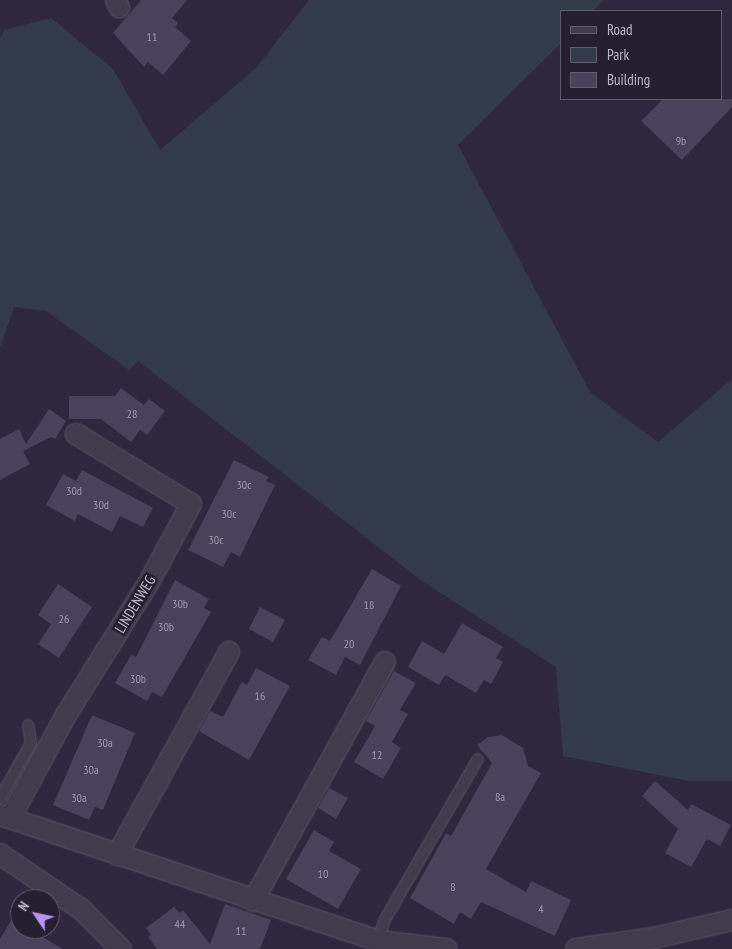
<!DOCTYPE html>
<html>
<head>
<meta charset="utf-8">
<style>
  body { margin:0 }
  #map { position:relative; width:732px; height:949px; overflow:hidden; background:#2f273d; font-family:"PT Sans Narrow",sans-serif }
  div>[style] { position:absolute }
  .green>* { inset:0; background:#333a4a }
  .building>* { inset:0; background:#4a415a }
  .roads { filter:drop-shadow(0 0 1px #5c5568) drop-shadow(0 0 1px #5c5568) }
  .service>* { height:10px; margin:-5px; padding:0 5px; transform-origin:5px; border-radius:5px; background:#413b4d }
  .minor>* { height:20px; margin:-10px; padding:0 10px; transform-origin:10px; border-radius:10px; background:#413b4d }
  span { translate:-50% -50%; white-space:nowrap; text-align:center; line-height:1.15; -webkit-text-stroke:5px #261f32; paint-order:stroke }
  .number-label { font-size:12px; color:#a19aac }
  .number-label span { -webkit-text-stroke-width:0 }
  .street-label { font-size:15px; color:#beb7c8 }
  .legend { position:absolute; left:560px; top:10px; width:162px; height:90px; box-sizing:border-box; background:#261f32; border:1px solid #635c6e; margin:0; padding:6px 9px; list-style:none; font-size:15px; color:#beb7c8 }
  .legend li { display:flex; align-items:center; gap:10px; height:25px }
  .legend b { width:25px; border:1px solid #635c6e }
  .north { position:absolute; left:10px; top:889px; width:50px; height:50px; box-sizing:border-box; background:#261f32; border:1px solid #635c6e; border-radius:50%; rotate:304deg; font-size:14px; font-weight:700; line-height:20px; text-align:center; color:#beb7c8 }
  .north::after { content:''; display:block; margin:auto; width:18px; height:22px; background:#b995ef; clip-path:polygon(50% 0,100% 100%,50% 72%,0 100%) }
</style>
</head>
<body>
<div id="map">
  <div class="green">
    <div style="clip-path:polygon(309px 0,604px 0,593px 11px,561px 11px,561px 43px,458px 145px,590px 392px,658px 442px,732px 379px,732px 781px,688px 781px,563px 756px,556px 667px,422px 581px,138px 361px,129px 370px,46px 311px,14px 307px,0 348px,0 39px,4px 30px,51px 18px,113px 69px,160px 150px,256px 68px)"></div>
  </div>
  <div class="building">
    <div style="clip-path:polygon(141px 0,187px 0,172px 18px,178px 23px,175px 27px,191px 41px,163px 75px,148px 62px,144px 67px,113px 33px)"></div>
    <div style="clip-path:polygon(663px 99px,732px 99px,732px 107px,682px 160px,641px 121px)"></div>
    <div style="clip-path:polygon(121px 388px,144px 405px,149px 399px,165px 411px,147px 435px,140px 430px,131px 442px,101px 419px,69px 419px,69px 396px,115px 396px)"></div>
    <div style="clip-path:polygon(49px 409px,66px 421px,55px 439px,51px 437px,23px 451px,30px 464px,0 480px,0 439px,19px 429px,26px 444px)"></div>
    <div style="clip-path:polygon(234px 460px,269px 477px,266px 481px,275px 485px,240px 557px,231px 552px,223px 567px,188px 550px)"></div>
    <div style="clip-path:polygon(82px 470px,153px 508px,143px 527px,120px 516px,112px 532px,78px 514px,75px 521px,46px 505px,63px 474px,76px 481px)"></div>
    <div style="clip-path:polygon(372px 569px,401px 586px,360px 665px,345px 657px,336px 675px,308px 660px,322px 637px,330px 641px)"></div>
    <div style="clip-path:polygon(175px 580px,209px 599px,204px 608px,211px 612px,162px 697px,152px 692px,147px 701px,115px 683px,131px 655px,136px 657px)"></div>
    <div style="clip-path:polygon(58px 584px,92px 607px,59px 658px,38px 644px,51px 624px,38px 615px)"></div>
    <div style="clip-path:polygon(260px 607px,285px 620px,273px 642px,249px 629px)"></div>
    <div style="clip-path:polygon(462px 623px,503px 647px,496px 658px,503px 662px,491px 684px,484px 680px,476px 693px,445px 675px,439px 685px,408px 667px,422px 641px,444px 654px)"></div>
    <div style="clip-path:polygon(256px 668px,290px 686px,249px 760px,199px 731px,210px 711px,223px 717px,242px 682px,247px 685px)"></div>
    <div style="clip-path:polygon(394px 671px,416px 683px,400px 710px,408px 714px,392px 742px,401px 748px,383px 779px,354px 762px,375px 726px,366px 721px)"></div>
    <div style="clip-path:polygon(92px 715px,135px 733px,103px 810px,95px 807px,89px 820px,53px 805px)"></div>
    <div style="clip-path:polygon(502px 735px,523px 748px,528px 766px,541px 773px,486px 869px,526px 892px,531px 881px,571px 900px,555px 936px,481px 902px,471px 919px,460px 912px,454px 924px,410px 898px,446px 833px,451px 836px,492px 763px,477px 745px,488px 737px)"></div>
    <div style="clip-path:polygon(655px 781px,688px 810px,691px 804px,731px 825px,720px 846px,707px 839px,691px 867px,665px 853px,678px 829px,642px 796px)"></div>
    <div style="clip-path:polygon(329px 788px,348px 798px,336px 819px,318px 808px)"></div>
    <div style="clip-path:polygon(314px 830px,334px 842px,329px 851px,361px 869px,338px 909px,286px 879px)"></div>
    <div style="clip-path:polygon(225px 904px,271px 920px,260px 949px,157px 949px,148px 937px,151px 935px,146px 928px,174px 907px,180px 913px,183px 910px,210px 944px)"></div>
    <div style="clip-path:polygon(12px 919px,20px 924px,20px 929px,29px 929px,63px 949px,0 949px,0 939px)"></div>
  </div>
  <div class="roads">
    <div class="service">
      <div style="left:0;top:798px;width:63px;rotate:-60.6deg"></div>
      <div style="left:31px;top:743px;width:18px;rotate:-99deg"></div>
      <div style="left:378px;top:941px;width:21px;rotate:-73deg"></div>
      <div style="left:384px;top:921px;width:187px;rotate:-59.9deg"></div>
    </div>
    <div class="minor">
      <div style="left:116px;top:0;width:8px;rotate:67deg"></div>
      <div style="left:0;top:815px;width:398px;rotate:18.4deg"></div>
      <div style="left:378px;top:941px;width:69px;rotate:6.6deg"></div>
      <div style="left:10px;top:818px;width:117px;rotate:-61.5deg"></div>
      <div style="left:66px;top:715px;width:157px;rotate:-58deg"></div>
      <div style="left:149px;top:582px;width:89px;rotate:-61.7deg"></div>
      <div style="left:191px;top:504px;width:135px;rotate:-148.7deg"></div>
      <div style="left:0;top:854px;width:99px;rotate:34.3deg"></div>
      <div style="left:82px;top:910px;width:55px;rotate:45deg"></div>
      <div style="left:117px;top:855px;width:232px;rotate:-61.1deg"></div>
      <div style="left:253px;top:901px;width:273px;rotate:-61.1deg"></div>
      <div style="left:576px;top:949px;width:79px;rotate:-8deg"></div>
      <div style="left:654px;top:938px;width:80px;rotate:-13deg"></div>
    </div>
  </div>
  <div class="number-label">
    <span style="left:152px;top:37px">11</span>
    <span style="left:681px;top:141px">9b</span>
    <span style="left:132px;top:414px">28</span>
    <span style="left:244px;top:485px">30c</span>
    <span style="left:74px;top:491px">30d</span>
    <span style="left:101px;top:505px">30d</span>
    <span style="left:229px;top:514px">30c</span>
    <span style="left:216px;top:540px">30c</span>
    <span style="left:180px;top:604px">30b</span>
    <span style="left:369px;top:605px">18</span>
    <span style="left:64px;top:619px">26</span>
    <span style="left:166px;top:627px">30b</span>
    <span style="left:349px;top:644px">20</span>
    <span style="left:138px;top:679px">30b</span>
    <span style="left:260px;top:696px">16</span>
    <span style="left:105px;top:743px">30a</span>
    <span style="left:377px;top:755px">12</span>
    <span style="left:91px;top:770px">30a</span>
    <span style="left:500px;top:797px">8a</span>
    <span style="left:79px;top:798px">30a</span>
    <span style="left:323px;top:874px">10</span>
    <span style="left:453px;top:887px">8</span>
    <span style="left:541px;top:909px">4</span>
    <span style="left:180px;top:924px">44</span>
    <span style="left:241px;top:931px">11</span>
  </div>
  <div class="street-label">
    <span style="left:135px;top:604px;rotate:-59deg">LINDENWEG</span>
  </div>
  <ul class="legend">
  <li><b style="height:6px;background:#413b4d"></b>Road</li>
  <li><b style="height:14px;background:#333a4a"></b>Park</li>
  <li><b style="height:14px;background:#4a415a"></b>Building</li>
  </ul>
  <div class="north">N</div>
</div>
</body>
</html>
